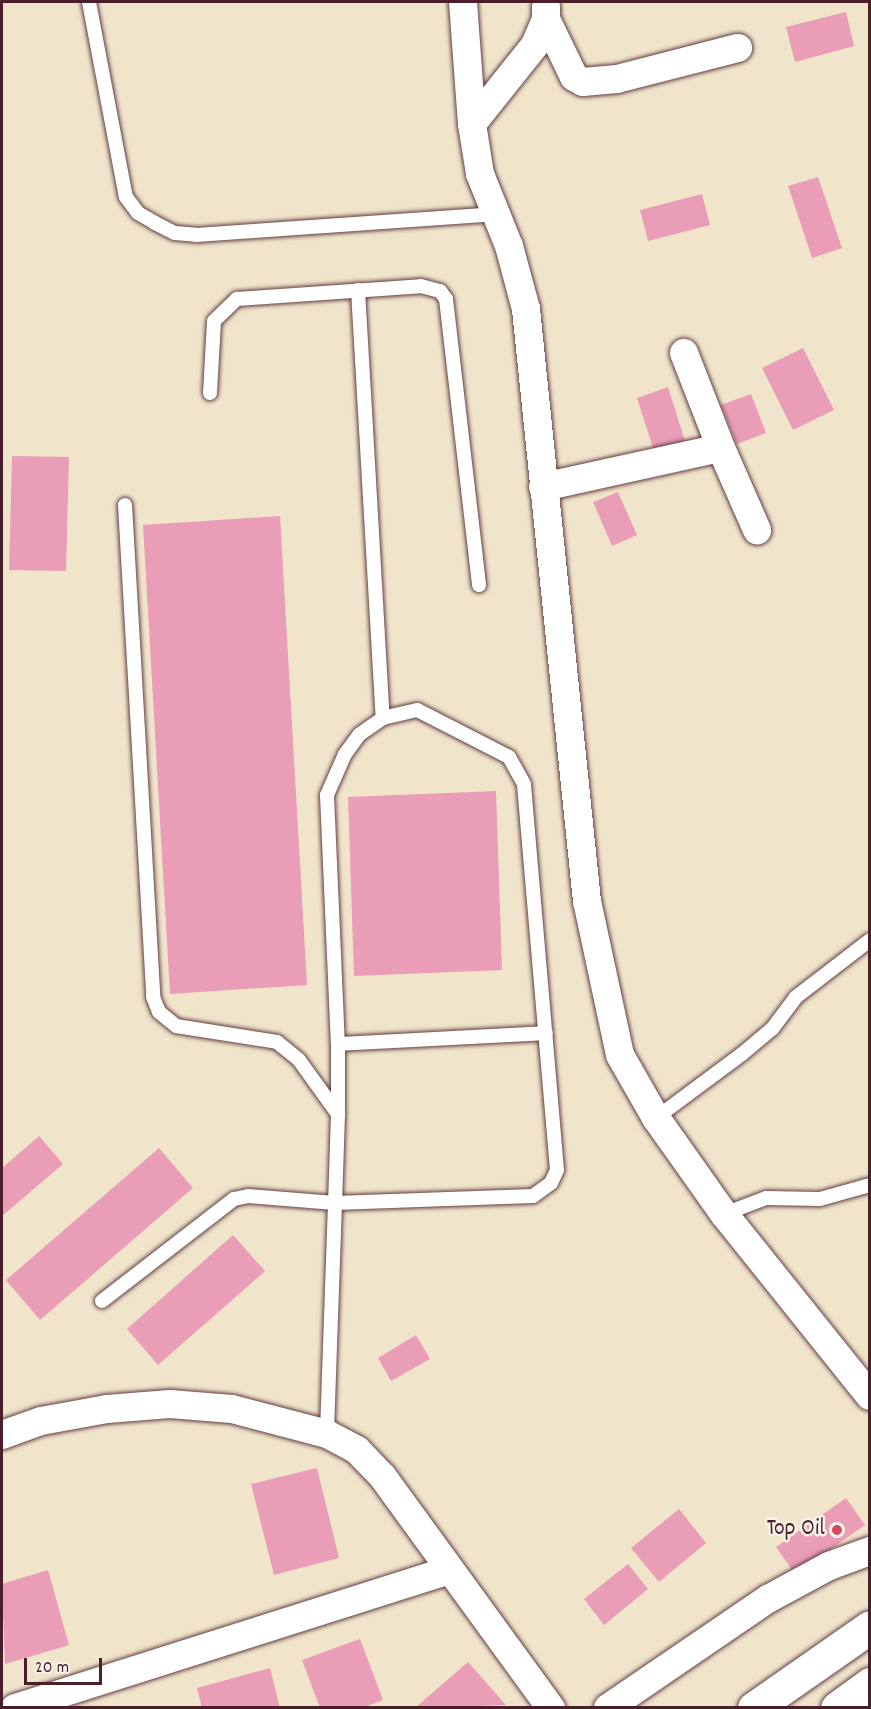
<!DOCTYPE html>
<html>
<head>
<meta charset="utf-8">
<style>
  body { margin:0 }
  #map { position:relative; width:871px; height:1709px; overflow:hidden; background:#f0e5cb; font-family:Dekko,sans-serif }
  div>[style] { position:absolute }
  .building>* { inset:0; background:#ea9db6 }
  .roads { filter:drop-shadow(0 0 2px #633d43) drop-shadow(0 0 2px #633d43) }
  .lane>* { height:14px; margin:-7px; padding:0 7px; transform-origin:7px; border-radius:7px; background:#fff }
  .street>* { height:28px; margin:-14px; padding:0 14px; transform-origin:14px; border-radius:14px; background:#fff }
  .highway>* { height:33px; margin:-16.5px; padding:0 16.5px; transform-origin:16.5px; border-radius:16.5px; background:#fff }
  .dots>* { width:16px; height:16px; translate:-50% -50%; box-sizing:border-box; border:3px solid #f7f3e8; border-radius:50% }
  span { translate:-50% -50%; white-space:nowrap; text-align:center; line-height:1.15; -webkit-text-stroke:5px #f7f3e8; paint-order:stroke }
  .poi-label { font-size:24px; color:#4a1f2b }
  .right { translate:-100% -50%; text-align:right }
  .frame { position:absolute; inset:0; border:3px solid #4a1f2b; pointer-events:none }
  .scale { position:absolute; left:24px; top:1658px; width:78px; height:27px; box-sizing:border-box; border:3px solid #4a1f2b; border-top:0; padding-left:8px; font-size:18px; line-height:21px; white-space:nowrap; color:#4a1f2b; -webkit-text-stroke:4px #f7f3e8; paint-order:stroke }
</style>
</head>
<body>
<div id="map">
  <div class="building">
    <div style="clip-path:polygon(846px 12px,854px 46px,795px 62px,786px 27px)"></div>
    <div style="clip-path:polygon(818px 177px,842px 248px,812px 258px,788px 186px)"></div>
    <div style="clip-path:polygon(702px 194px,710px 225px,648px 241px,640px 210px)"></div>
    <div style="clip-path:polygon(803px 348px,834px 410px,793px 430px,762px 368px)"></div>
    <div style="clip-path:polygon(668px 387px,685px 441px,654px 451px,637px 398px)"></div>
    <div style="clip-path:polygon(751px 394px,766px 433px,737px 444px,721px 405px)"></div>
    <div style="clip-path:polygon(12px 456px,69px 457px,66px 571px,9px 570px)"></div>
    <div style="clip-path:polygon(618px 492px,637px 535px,612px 546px,593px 502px)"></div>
    <div style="clip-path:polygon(280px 516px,307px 985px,170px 994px,143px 525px)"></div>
    <div style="clip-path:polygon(496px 791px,502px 970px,354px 976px,348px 797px)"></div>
    <div style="clip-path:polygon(39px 1136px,63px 1164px,2px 1216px,2px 1168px)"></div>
    <div style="clip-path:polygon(159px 1148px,193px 1188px,40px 1320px,6px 1280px)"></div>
    <div style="clip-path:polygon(233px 1235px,265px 1271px,158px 1365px,127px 1329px)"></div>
    <div style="clip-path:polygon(416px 1335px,430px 1359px,391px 1381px,378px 1358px)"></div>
    <div style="clip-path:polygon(317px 1468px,339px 1558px,274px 1575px,251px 1484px)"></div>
    <div style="clip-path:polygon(846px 1498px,865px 1525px,795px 1574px,776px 1547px)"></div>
    <div style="clip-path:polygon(679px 1509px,706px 1543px,659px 1582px,631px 1548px)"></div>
    <div style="clip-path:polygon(628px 1564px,648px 1589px,604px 1625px,584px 1599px)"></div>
    <div style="clip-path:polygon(48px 1570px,69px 1645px,5px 1664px,2px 1584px)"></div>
    <div style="clip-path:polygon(360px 1639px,383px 1700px,362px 1708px,320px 1708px,302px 1660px)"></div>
    <div style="clip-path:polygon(468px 1662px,506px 1705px,415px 1708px)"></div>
    <div style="clip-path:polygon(270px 1668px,280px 1708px,202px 1708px,197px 1688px)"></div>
  </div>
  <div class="roads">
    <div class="lane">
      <div style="left:89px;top:2px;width:198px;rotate:79.3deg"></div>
      <div style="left:126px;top:197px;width:20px;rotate:53deg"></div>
      <div style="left:138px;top:213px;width:20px;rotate:30deg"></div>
      <div style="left:155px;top:223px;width:22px;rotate:27deg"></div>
      <div style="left:175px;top:233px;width:21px;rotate:5deg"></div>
      <div style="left:196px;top:235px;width:299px;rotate:-4deg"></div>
      <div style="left:358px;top:290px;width:429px;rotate:86.7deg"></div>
      <div style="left:210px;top:393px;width:72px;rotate:-86.8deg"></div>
      <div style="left:214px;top:321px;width:32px;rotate:-44deg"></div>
      <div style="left:237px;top:299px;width:184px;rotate:-4deg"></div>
      <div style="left:421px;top:286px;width:20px;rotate:15deg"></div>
      <div style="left:440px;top:291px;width:10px;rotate:53deg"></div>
      <div style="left:446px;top:299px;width:288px;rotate:83.4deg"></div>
      <div style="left:125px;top:505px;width:493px;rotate:86.7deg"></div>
      <div style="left:153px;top:997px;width:16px;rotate:68deg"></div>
      <div style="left:159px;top:1012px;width:22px;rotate:39deg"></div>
      <div style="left:176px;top:1026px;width:102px;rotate:9deg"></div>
      <div style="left:277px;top:1042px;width:28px;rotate:39deg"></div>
      <div style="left:299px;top:1060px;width:67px;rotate:54.2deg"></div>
      <div style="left:338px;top:1044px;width:208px;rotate:-3deg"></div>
      <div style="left:656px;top:1118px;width:107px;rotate:-36.7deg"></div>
      <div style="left:742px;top:1054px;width:39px;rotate:-40deg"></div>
      <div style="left:772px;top:1029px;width:40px;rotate:-53deg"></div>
      <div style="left:796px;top:997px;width:93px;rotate:-37.6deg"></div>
      <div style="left:724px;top:1214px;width:45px;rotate:-20.9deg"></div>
      <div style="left:766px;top:1198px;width:54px;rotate:1.1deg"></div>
      <div style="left:820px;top:1199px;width:52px;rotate:-15.6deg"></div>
      <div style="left:102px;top:1301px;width:167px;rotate:-37.7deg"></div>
      <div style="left:234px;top:1199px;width:14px;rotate:-12deg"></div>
      <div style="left:248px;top:1196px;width:87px;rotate:4.6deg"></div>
      <div style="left:335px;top:1203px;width:198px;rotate:-2deg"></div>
      <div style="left:533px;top:1196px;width:22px;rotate:-36deg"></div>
      <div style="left:551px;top:1183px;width:14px;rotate:-65deg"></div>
      <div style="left:557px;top:1170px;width:387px;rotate:-94.9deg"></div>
      <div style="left:524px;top:784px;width:31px;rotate:-119deg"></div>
      <div style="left:509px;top:757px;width:103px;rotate:-152.9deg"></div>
      <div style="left:417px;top:710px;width:35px;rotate:167deg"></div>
      <div style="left:383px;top:718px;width:29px;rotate:145deg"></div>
      <div style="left:359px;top:735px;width:24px;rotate:126deg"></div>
      <div style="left:345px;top:754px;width:45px;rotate:113.7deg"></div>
      <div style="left:327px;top:795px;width:249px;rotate:87.5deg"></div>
      <div style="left:338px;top:1044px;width:70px;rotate:90deg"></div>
      <div style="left:338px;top:1114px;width:89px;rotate:91.9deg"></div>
      <div style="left:335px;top:1203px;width:231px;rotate:92deg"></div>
    </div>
    <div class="street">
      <div style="left:463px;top:2px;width:122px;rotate:85.8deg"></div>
      <div style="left:472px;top:124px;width:51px;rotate:80.9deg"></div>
      <div style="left:480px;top:174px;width:78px;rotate:68.1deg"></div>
      <div style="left:509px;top:246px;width:65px;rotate:74.9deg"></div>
      <div style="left:526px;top:309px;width:595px;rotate:84.12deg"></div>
      <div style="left:587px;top:901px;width:157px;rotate:77.9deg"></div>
      <div style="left:620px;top:1055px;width:73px;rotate:60.3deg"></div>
      <div style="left:656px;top:1118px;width:118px;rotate:54.7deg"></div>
      <div style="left:724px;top:1214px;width:233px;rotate:51.3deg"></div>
      <div style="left:546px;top:19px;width:64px;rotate:64.2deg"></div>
      <div style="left:574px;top:77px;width:10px;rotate:29deg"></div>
      <div style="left:583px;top:82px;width:34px;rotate:-5deg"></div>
      <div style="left:617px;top:79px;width:125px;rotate:-14.4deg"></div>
      <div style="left:472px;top:124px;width:101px;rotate:-51.4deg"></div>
      <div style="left:535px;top:45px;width:28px;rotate:-67deg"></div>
      <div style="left:546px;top:19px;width:12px;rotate:-90deg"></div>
      <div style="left:684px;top:353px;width:102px;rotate:68.7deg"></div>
      <div style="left:543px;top:487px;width:182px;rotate:-12.4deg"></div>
      <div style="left:721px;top:448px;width:90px;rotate:66.3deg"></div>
      <div style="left:2px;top:1435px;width:41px;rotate:-19.7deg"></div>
      <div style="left:41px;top:1421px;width:67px;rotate:-10.3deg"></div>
      <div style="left:107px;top:1409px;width:63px;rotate:-4.5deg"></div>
      <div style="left:170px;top:1404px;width:62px;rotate:4.6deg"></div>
      <div style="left:232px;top:1409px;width:98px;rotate:14.7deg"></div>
      <div style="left:327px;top:1434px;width:34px;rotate:28deg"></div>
      <div style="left:357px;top:1450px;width:37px;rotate:46deg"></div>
      <div style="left:383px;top:1477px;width:286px;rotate:54deg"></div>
      <div style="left:15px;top:1708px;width:454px;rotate:-17.6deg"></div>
      <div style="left:608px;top:1708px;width:194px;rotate:-34.3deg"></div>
      <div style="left:768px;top:1599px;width:69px;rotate:-28.4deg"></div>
      <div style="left:829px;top:1566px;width:44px;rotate:-20.1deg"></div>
    </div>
    <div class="highway">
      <div style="left:754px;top:1708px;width:141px;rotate:-34.9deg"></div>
      <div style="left:837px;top:1708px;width:41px;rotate:-36deg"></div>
    </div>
  </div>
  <div class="dots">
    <div style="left:837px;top:1530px;background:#d1495b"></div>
  </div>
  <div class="poi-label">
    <span class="right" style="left:825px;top:1530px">Top Oil</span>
  </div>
  <div class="frame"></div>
  <div class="scale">20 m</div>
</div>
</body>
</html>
